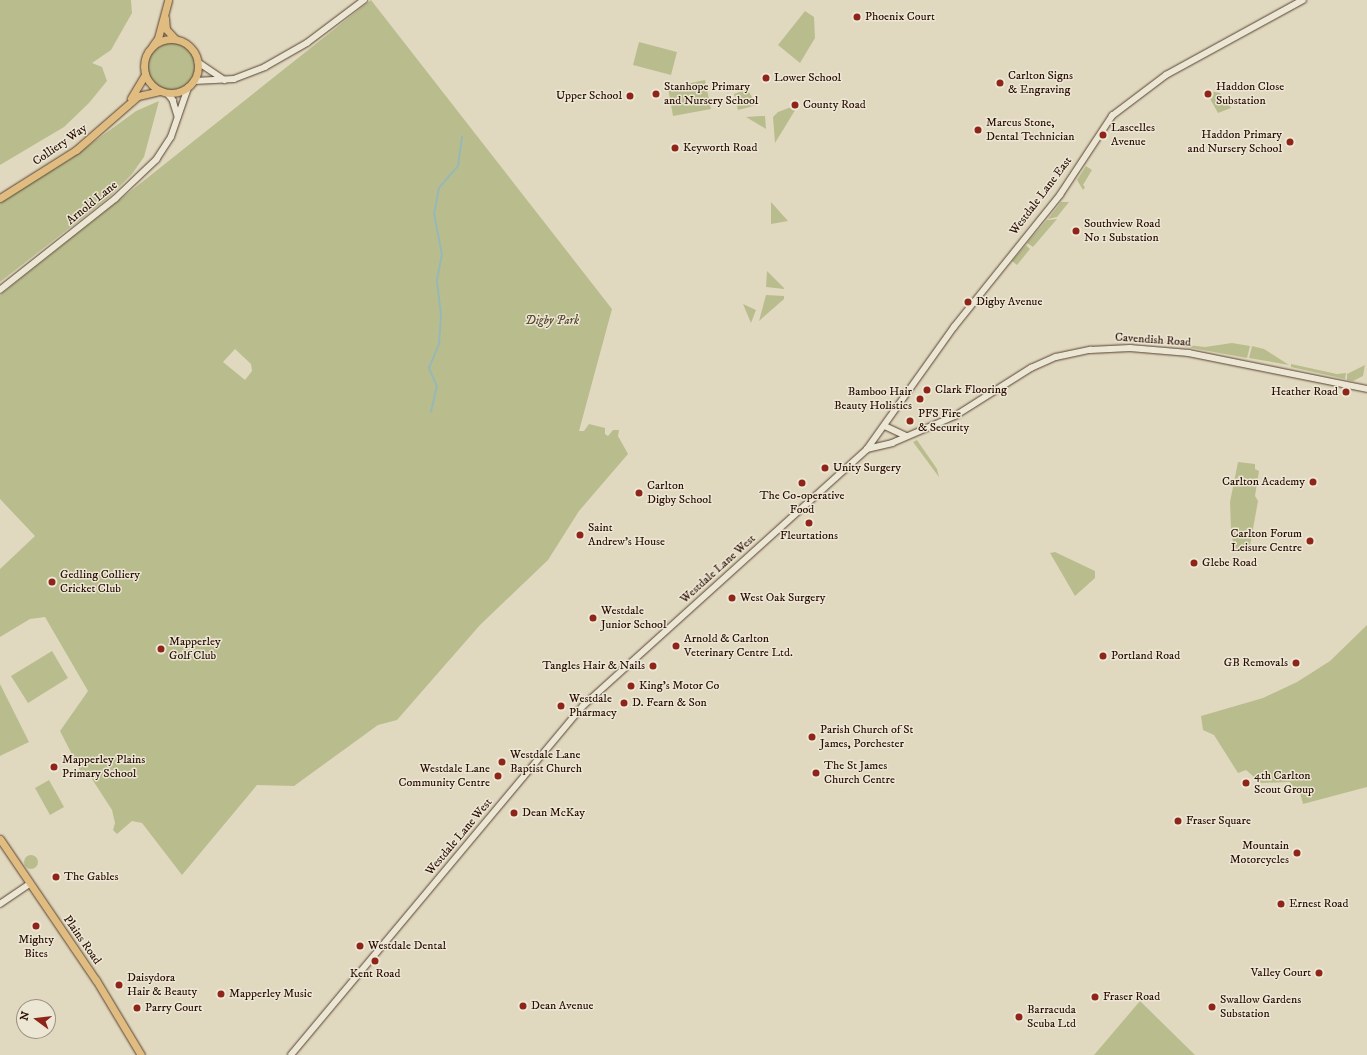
<!DOCTYPE html>
<html>
<head>
<meta charset="utf-8">
<style>
  body { margin:0 }
  #map { position:relative; width:1367px; height:1055px; overflow:hidden; background:#e1d9bf; font-family:"IM FELL DW Pica",serif }
  div>[style] { position:absolute }
  .green>* { inset:0; background:#b9bd8d }
  .round { border-radius:50% }
  .stream>* { height:1.5px; margin:-0.75px; padding:0 0.75px; transform-origin:0.75px; border-radius:0.75px; background:#96b9b8 }
  .roads { filter:drop-shadow(0 0 1px #574030) drop-shadow(0 0 1px #574030) }
  .minor>* { height:5.5px; margin:-2.75px; padding:0 2.75px; transform-origin:2.75px; border-radius:2.75px; background:#ece6d5 }
  .major>* { height:7px; margin:-3.5px; padding:0 3.5px; transform-origin:3.5px; border-radius:3.5px; background:#e0bc80 }
  .major>.ring { margin:-3.5px; padding:0; box-sizing:content-box; background:none; border:7px solid #e0bc80; border-radius:50% }
  .dots>* { width:11px; height:11px; translate:-50% -50%; box-sizing:border-box; border:2px solid #ece6d5; border-radius:50% }
  span { translate:-50% -50%; white-space:nowrap; text-align:center; line-height:1.15; -webkit-text-stroke:3px #ece6d5; paint-order:stroke }
  .poi-label { font-size:12px; color:#290d00 }
  .left { translate:0 -50%; text-align:left }
  .right { translate:-100% -50%; text-align:right }
  .street-label { font-size:12px; color:#290d00 }
  .park-label { font-size:12px; color:#5b4b31; font-style:italic }
  .north { position:absolute; left:16px; top:999px; width:40px; height:40px; box-sizing:border-box; background:#ece6d5; border:1px solid #9e8f80; border-radius:50%; rotate:285deg; font-size:11px; font-weight:700; line-height:16px; text-align:center; color:#290d00 }
  .north::after { content:''; display:block; margin:auto; width:14px; height:18px; background:#8f2418; clip-path:polygon(50% 0,100% 100%,50% 72%,0 100%) }
</style>
</head>
<body>
<div id="map">
  <div class="green">
    <div style="clip-path:polygon(0 0,131px 0,132px 13px,111px 50px,92px 63px,102px 67px,107px 81px,89px 103px,64px 127px,0 165px)"></div>
    <div style="clip-path:polygon(evenodd,371px 0,612px 309px,579px 431px,584px 431px,589px 424px,605px 428px,605px 434px,608px 436px,613px 430px,619px 430px,618px 436px,628px 454px,579px 511px,548px 560px,480px 625px,397px 720px,378px 725px,294px 786px,257px 785px,182px 875px,142px 823px,132px 821px,117px 834px,113px 830px,115px 823px,112px 810px,90px 776px,84px 778px,60px 731px,88px 691px,45px 617px,30px 619px,0 637px,0 569px,35px 536px,0 499px,0 295px,371px 0,235px 349px,251px 364px,252px 371px,245px 380px,223px 362px,235px 349px)"></div>
    <div style="clip-path:polygon(805px 11px,814px 17px,815px 38px,800px 63px,778px 45px)"></div>
    <div style="clip-path:polygon(639px 42px,677px 52px,671px 75px,633px 65px)"></div>
    <div class="round" style="left:147px;top:42px;width:48px;height:48px"></div>
    <div style="clip-path:polygon(705px 80px,711px 109px,673px 116px,668px 88px)"></div>
    <div style="clip-path:polygon(747px 89px,757px 105px,738px 110px,734px 94px)"></div>
    <div style="clip-path:polygon(1208px 91px,1220px 93px,1231px 108px,1218px 113px,1209px 97px,1211px 96px)"></div>
    <div style="clip-path:polygon(159px 101px,144px 157px,132px 174px,109px 197px,0 282px,0 202px,69px 160px,136px 111px)"></div>
    <div style="clip-path:polygon(794px 106px,797px 107px,775px 143px,773px 117px,778px 112px)"></div>
    <div style="clip-path:polygon(765px 116px,766px 129px,746px 117px,761px 116px)"></div>
    <div style="clip-path:polygon(1086px 166px,1092px 170px,1083px 185px,1085px 187px,1083px 190px,1077px 180px)"></div>
    <div style="clip-path:polygon(771px 202px,788px 221px,771px 224px)"></div>
    <div style="clip-path:polygon(1061px 202px,1069px 202px,1057px 217px,1048px 219px)"></div>
    <div style="clip-path:polygon(1057px 219px,1033px 247px,1027px 243px,1047px 220px)"></div>
    <div style="clip-path:polygon(1026px 245px,1030px 249px,1017px 265px,1012px 261px)"></div>
    <div style="clip-path:polygon(767px 271px,784px 288px,784px 289px,766px 287px)"></div>
    <div style="clip-path:polygon(766px 295px,784px 296px,784px 299px,759px 321px)"></div>
    <div style="clip-path:polygon(743px 304px,756px 310px,751px 323px)"></div>
    <div style="clip-path:polygon(1153px 341px,1205px 347px,1232px 343px,1250px 346px,1247px 358px)"></div>
    <div style="clip-path:polygon(1252px 346px,1264px 349px,1289px 365px,1249px 358px)"></div>
    <div style="clip-path:polygon(1291px 364px,1337px 374px,1346px 373px,1345px 379px,1291px 367px)"></div>
    <div style="clip-path:polygon(1365px 365px,1363px 376px,1353px 381px,1347px 380px,1347px 374px)"></div>
    <div style="clip-path:polygon(917px 440px,937px 469px,939px 477px,913px 442px)"></div>
    <div style="clip-path:polygon(1238px 462px,1255px 464px,1255px 469px,1259px 471px,1255px 496px,1258px 501px,1249px 551px,1234px 548px,1231px 530px,1230px 502px)"></div>
    <div style="clip-path:polygon(1055px 552px,1095px 571px,1095px 578px,1075px 596px,1050px 553px)"></div>
    <div style="clip-path:polygon(1367px 625px,1367px 787px,1303px 804px,1299px 789px,1295px 790px,1290px 782px,1261px 783px,1246px 770px,1238px 773px,1214px 735px,1203px 730px,1201px 716px,1263px 698px,1297px 682px,1330px 661px)"></div>
    <div style="clip-path:polygon(52px 651px,68px 678px,28px 703px,11px 676px)"></div>
    <div style="clip-path:polygon(0 684px,29px 742px,0 756px)"></div>
    <div style="clip-path:polygon(49px 780px,64px 807px,50px 815px,35px 788px)"></div>
    <div class="round" style="left:24px;top:855px;width:14px;height:14px"></div>
    <div style="clip-path:polygon(1140px 1001px,1195px 1055px,1094px 1055px)"></div>
  </div>
  <div class="stream">
    <div style="left:431px;top:412px;width:26px;rotate:-77deg"></div>
    <div style="left:437px;top:387px;width:21px;rotate:-113deg"></div>
    <div style="left:429px;top:368px;width:26px;rotate:-67deg"></div>
    <div style="left:439px;top:344px;width:29px;rotate:-86deg"></div>
    <div style="left:441px;top:315px;width:35px;rotate:-97deg"></div>
    <div style="left:437px;top:280px;width:25px;rotate:-79deg"></div>
    <div style="left:442px;top:255px;width:42px;rotate:-101deg"></div>
    <div style="left:434px;top:214px;width:26px;rotate:-79deg"></div>
    <div style="left:439px;top:188px;width:29px;rotate:-49deg"></div>
    <div style="left:458px;top:166px;width:29px;rotate:-82deg"></div>
  </div>
  <div class="roads">
    <div class="minor">
      <div style="left:198px;top:62px;width:32px;rotate:34deg"></div>
      <div style="left:194px;top:81px;width:40px;rotate:-2.9deg"></div>
      <div style="left:234px;top:79px;width:33px;rotate:-21deg"></div>
      <div style="left:265px;top:67px;width:48px;rotate:-29.7deg"></div>
      <div style="left:307px;top:43px;width:71px;rotate:-37deg"></div>
      <div style="left:168px;top:94px;width:8px;rotate:50deg"></div>
      <div style="left:173px;top:100px;width:17px;rotate:73deg"></div>
      <div style="left:0;top:290px;width:147px;rotate:-38.4deg"></div>
      <div style="left:115px;top:199px;width:57px;rotate:-43.6deg"></div>
      <div style="left:156px;top:160px;width:27px;rotate:-57deg"></div>
      <div style="left:171px;top:137px;width:52px;rotate:-70.9deg"></div>
      <div style="left:885px;top:426px;width:23px;rotate:25deg"></div>
      <div style="left:867px;top:449px;width:26px;rotate:-13deg"></div>
      <div style="left:892px;top:443px;width:69px;rotate:-23.2deg"></div>
      <div style="left:955px;top:416px;width:90px;rotate:-32.3deg"></div>
      <div style="left:1031px;top:368px;width:27px;rotate:-24deg"></div>
      <div style="left:1056px;top:357px;width:35px;rotate:-12deg"></div>
      <div style="left:1090px;top:350px;width:40px;rotate:-2.9deg"></div>
      <div style="left:1130px;top:348px;width:59px;rotate:4.8deg"></div>
      <div style="left:1189px;top:353px;width:182px;rotate:11.4deg"></div>
      <div style="left:0;top:904px;width:36px;rotate:-34deg"></div>
      <div style="left:291px;top:1055px;width:455px;rotate:-50.1deg"></div>
      <div style="left:583px;top:706px;width:383px;rotate:-42.1deg"></div>
      <div style="left:867px;top:449px;width:150px;rotate:-54.5deg"></div>
      <div style="left:954px;top:327px;width:169px;rotate:-51.2deg"></div>
      <div style="left:1060px;top:195px;width:95px;rotate:-56.6deg"></div>
      <div style="left:1112px;top:116px;width:68px;rotate:-37.2deg"></div>
      <div style="left:1166px;top:75px;width:156px;rotate:-28.7deg"></div>
    </div>
    <div class="major">
      <div style="left:165px;top:18px;width:11px;rotate:85deg"></div>
      <div style="left:166px;top:29px;width:13px;rotate:48deg"></div>
      <div class="ring" style="left:144px;top:39px;width:47px;height:47px"></div>
      <div style="left:153px;top:45px;width:9px;rotate:-54deg"></div>
      <div style="left:158px;top:38px;width:39px;rotate:-75deg"></div>
      <div style="left:131px;top:98px;width:27px;rotate:-59deg"></div>
      <div style="left:0;top:198px;width:90px;rotate:-32.3deg"></div>
      <div style="left:76px;top:150px;width:82px;rotate:-41.1deg"></div>
      <div style="left:138px;top:96px;width:23px;rotate:-13deg"></div>
      <div style="left:0;top:839px;width:171px;rotate:55.8deg"></div>
      <div style="left:96px;top:980px;width:87px;rotate:59deg"></div>
    </div>
  </div>
  <div class="dots">
    <div style="left:857px;top:17px;background:#8f2418"></div>
    <div style="left:766px;top:78px;background:#8f2418"></div>
    <div style="left:1000px;top:83px;background:#8f2418"></div>
    <div style="left:656px;top:94px;background:#8f2418"></div>
    <div style="left:1208px;top:94px;background:#8f2418"></div>
    <div style="left:630px;top:96px;background:#8f2418"></div>
    <div style="left:795px;top:105px;background:#8f2418"></div>
    <div style="left:978px;top:130px;background:#8f2418"></div>
    <div style="left:1103px;top:135px;background:#8f2418"></div>
    <div style="left:1290px;top:142px;background:#8f2418"></div>
    <div style="left:675px;top:148px;background:#8f2418"></div>
    <div style="left:1076px;top:231px;background:#8f2418"></div>
    <div style="left:968px;top:302px;background:#8f2418"></div>
    <div style="left:927px;top:390px;background:#8f2418"></div>
    <div style="left:1346px;top:392px;background:#8f2418"></div>
    <div style="left:920px;top:399px;background:#8f2418"></div>
    <div style="left:910px;top:421px;background:#8f2418"></div>
    <div style="left:825px;top:468px;background:#8f2418"></div>
    <div style="left:1313px;top:482px;background:#8f2418"></div>
    <div style="left:802px;top:483px;background:#8f2418"></div>
    <div style="left:639px;top:493px;background:#8f2418"></div>
    <div style="left:809px;top:523px;background:#8f2418"></div>
    <div style="left:580px;top:535px;background:#8f2418"></div>
    <div style="left:1310px;top:541px;background:#8f2418"></div>
    <div style="left:1194px;top:563px;background:#8f2418"></div>
    <div style="left:52px;top:582px;background:#8f2418"></div>
    <div style="left:732px;top:598px;background:#8f2418"></div>
    <div style="left:593px;top:618px;background:#8f2418"></div>
    <div style="left:676px;top:646px;background:#8f2418"></div>
    <div style="left:161px;top:649px;background:#8f2418"></div>
    <div style="left:1103px;top:656px;background:#8f2418"></div>
    <div style="left:1296px;top:663px;background:#8f2418"></div>
    <div style="left:653px;top:666px;background:#8f2418"></div>
    <div style="left:631px;top:686px;background:#8f2418"></div>
    <div style="left:624px;top:703px;background:#8f2418"></div>
    <div style="left:561px;top:706px;background:#8f2418"></div>
    <div style="left:812px;top:737px;background:#8f2418"></div>
    <div style="left:502px;top:762px;background:#8f2418"></div>
    <div style="left:54px;top:767px;background:#8f2418"></div>
    <div style="left:816px;top:773px;background:#8f2418"></div>
    <div style="left:498px;top:776px;background:#8f2418"></div>
    <div style="left:1246px;top:783px;background:#8f2418"></div>
    <div style="left:514px;top:813px;background:#8f2418"></div>
    <div style="left:1178px;top:821px;background:#8f2418"></div>
    <div style="left:1297px;top:853px;background:#8f2418"></div>
    <div style="left:56px;top:877px;background:#8f2418"></div>
    <div style="left:1281px;top:904px;background:#8f2418"></div>
    <div style="left:36px;top:926px;background:#8f2418"></div>
    <div style="left:360px;top:946px;background:#8f2418"></div>
    <div style="left:375px;top:961px;background:#8f2418"></div>
    <div style="left:1319px;top:973px;background:#8f2418"></div>
    <div style="left:119px;top:985px;background:#8f2418"></div>
    <div style="left:221px;top:994px;background:#8f2418"></div>
    <div style="left:1095px;top:997px;background:#8f2418"></div>
    <div style="left:523px;top:1006px;background:#8f2418"></div>
    <div style="left:1212px;top:1007px;background:#8f2418"></div>
    <div style="left:137px;top:1008px;background:#8f2418"></div>
    <div style="left:1019px;top:1017px;background:#8f2418"></div>
  </div>
  <div class="poi-label">
    <span class="left" style="left:865px;top:17px">Phoenix Court</span>
    <span class="left" style="left:1008px;top:83px">Carlton Signs<br>&amp; Engraving</span>
    <span class="left" style="left:774px;top:78px">Lower School</span>
    <span class="left" style="left:664px;top:94px">Stanhope Primary<br>and Nursery School</span>
    <span class="left" style="left:1216px;top:94px">Haddon Close<br>Substation</span>
    <span class="right" style="left:622px;top:96px">Upper School</span>
    <span class="left" style="left:803px;top:105px">County Road</span>
    <span class="left" style="left:986px;top:130px">Marcus Stone,<br>Dental Technician</span>
    <span class="left" style="left:1111px;top:135px">Lascelles<br>Avenue</span>
    <span class="right" style="left:1282px;top:142px">Haddon Primary<br>and Nursery School</span>
    <span class="left" style="left:683px;top:148px">Keyworth Road</span>
    <span class="left" style="left:1084px;top:231px">Southview Road<br>No 1 Substation</span>
    <span class="left" style="left:976px;top:302px">Digby Avenue</span>
    <span class="left" style="left:935px;top:390px">Clark Flooring</span>
    <span class="right" style="left:912px;top:399px">Bamboo Hair<br>Beauty Holistics</span>
    <span class="right" style="left:1338px;top:392px">Heather Road</span>
    <span class="left" style="left:918px;top:421px">PFS Fire<br>&amp; Security</span>
    <span class="left" style="left:833px;top:468px">Unity Surgery</span>
    <span class="right" style="left:1305px;top:482px">Carlton Academy</span>
    <span class="left" style="left:647px;top:493px">Carlton<br>Digby School</span>
    <span style="left:802px;top:503px">The Co-operative<br>Food</span>
    <span class="left" style="left:588px;top:535px">Saint<br>Andrew's House</span>
    <span class="right" style="left:1302px;top:541px">Carlton Forum<br>Leisure Centre</span>
    <span style="left:809px;top:536px">Fleurtations</span>
    <span class="left" style="left:1202px;top:563px">Glebe Road</span>
    <span class="left" style="left:60px;top:582px">Gedling Colliery<br>Cricket Club</span>
    <span class="left" style="left:740px;top:598px">West Oak Surgery</span>
    <span class="left" style="left:601px;top:618px">Westdale<br>Junior School</span>
    <span class="left" style="left:684px;top:646px">Arnold &amp; Carlton<br>Veterinary Centre Ltd.</span>
    <span class="left" style="left:169px;top:649px">Mapperley<br>Golf Club</span>
    <span class="left" style="left:1111px;top:656px">Portland Road</span>
    <span class="right" style="left:1288px;top:663px">GB Removals</span>
    <span class="right" style="left:645px;top:666px">Tangles Hair &amp; Nails</span>
    <span class="left" style="left:639px;top:686px">King's Motor Co</span>
    <span class="left" style="left:569px;top:706px">Westdale<br>Pharmacy</span>
    <span class="left" style="left:632px;top:703px">D. Fearn &amp; Son</span>
    <span class="left" style="left:820px;top:737px">Parish Church of St<br>James, Porchester</span>
    <span class="left" style="left:510px;top:762px">Westdale Lane<br>Baptist Church</span>
    <span class="left" style="left:62px;top:767px">Mapperley Plains<br>Primary School</span>
    <span class="left" style="left:824px;top:773px">The St James<br>Church Centre</span>
    <span class="right" style="left:490px;top:776px">Westdale Lane<br>Community Centre</span>
    <span class="left" style="left:1254px;top:783px">4th Carlton<br>Scout Group</span>
    <span class="left" style="left:522px;top:813px">Dean McKay</span>
    <span class="left" style="left:1186px;top:821px">Fraser Square</span>
    <span class="right" style="left:1289px;top:853px">Mountain<br>Motorcycles</span>
    <span class="left" style="left:64px;top:877px">The Gables</span>
    <span class="left" style="left:1289px;top:904px">Ernest Road</span>
    <span style="left:36px;top:947px">Mighty<br>Bites</span>
    <span class="left" style="left:368px;top:946px">Westdale Dental</span>
    <span class="right" style="left:1311px;top:973px">Valley Court</span>
    <span style="left:375px;top:974px">Kent Road</span>
    <span class="left" style="left:127px;top:985px">Daisydora<br>Hair &amp; Beauty</span>
    <span class="left" style="left:229px;top:994px">Mapperley Music</span>
    <span class="left" style="left:1103px;top:997px">Fraser Road</span>
    <span class="left" style="left:1220px;top:1007px">Swallow Gardens<br>Substation</span>
    <span class="left" style="left:531px;top:1006px">Dean Avenue</span>
    <span class="left" style="left:145px;top:1008px">Parry Court</span>
    <span class="left" style="left:1027px;top:1017px">Barracuda<br>Scuba Ltd</span>
  </div>
  <div class="street-label">
    <span style="left:60px;top:145px;rotate:-35deg">Colliery Way</span>
    <span style="left:1041px;top:196px;rotate:-53deg">Westdale Lane East</span>
    <span style="left:92px;top:203px;rotate:-39deg">Arnold Lane</span>
    <span style="left:1153px;top:340px;rotate:4deg">Cavendish Road</span>
    <span style="left:718px;top:569px;rotate:-42deg">Westdale Lane West</span>
    <span style="left:459px;top:837px;rotate:-50deg">Westdale Lane West</span>
    <span style="left:82px;top:940px;rotate:55deg">Plains Road</span>
  </div>
  <div class="park-label">
    <span style="left:552px;top:321px">Digby Park</span>
  </div>
  <div class="north">N</div>
</div>
</body>
</html>
